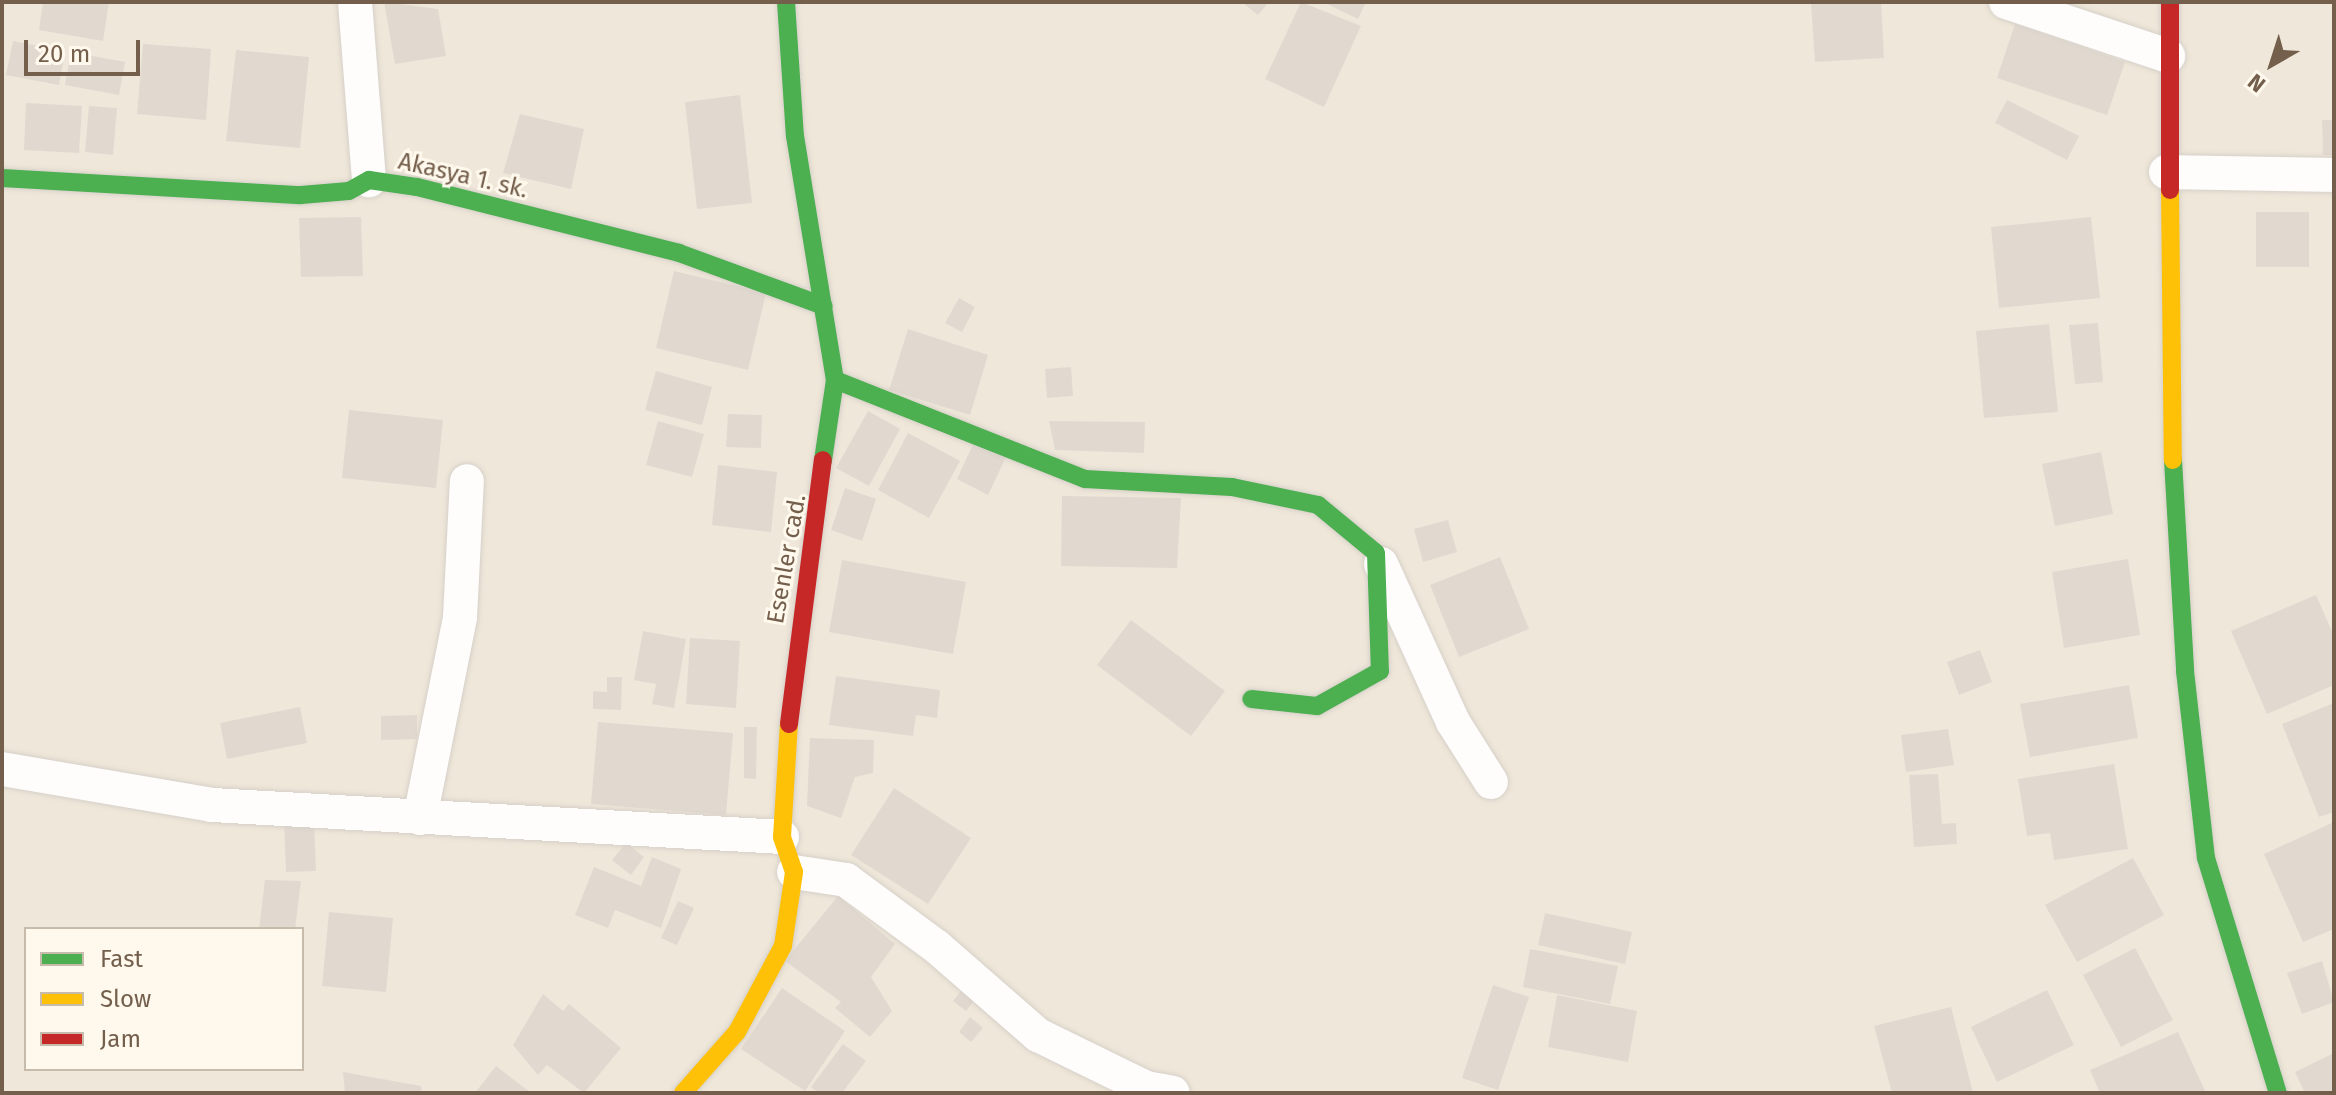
<!DOCTYPE html>
<html>
<head>
<meta charset="utf-8">
<style>
  body { margin:0 }
  #map { position:relative; width:2336px; height:1095px; overflow:hidden; background:#f6f3eb; font-family:"Fira Sans",sans-serif }
  div>[style] { position:absolute }
  .residential>* { inset:0; background:#efe7d9 }
  .building>* { inset:0; background:#e1d9d0 }
  .roads { filter:drop-shadow(0 0 2px #d6d0c9) drop-shadow(0 0 2px #d6d0c9) }
  .street>* { height:34px; margin:-17px; padding:0 17px; transform-origin:17px; border-radius:17px; background:#fefdfc }
  .fast>* { height:18px; margin:-9px; padding:0 9px; transform-origin:9px; border-radius:9px; background:#4caf50 }
  .slow>* { height:18px; margin:-9px; padding:0 9px; transform-origin:9px; border-radius:9px; background:#ffc107 }
  .jam>* { height:18px; margin:-9px; padding:0 9px; transform-origin:9px; border-radius:9px; background:#c62828 }
  span { translate:-50% -50%; white-space:nowrap; text-align:center; line-height:1.15; -webkit-text-stroke:6px #fef9ec; paint-order:stroke }
  .street-label { font-size:24px; color:#745e4c }
  .frame { position:absolute; inset:0; border:4px solid #745e4c; pointer-events:none }
  .legend { position:absolute; left:24px; top:927px; width:280px; height:144px; box-sizing:border-box; background:#fef9ec; border:2px solid #c7bbac; margin:0; padding:10px 14px; list-style:none; font-size:24px; color:#745e4c }
  .legend li { display:flex; align-items:center; gap:16px; height:40px }
  .legend b { width:40px; border:2px solid #c7bbac }
  .north { position:absolute; left:2232px; top:24px; width:80px; height:80px; -webkit-text-stroke:6px #fef9ec; paint-order:stroke; rotate:219deg; font-size:22px; font-weight:700; line-height:32px; text-align:center; color:#745e4c }
  .north::after { content:''; display:block; margin:auto; width:28px; height:36px; background:#745e4c; clip-path:polygon(50% 0,100% 100%,50% 72%,0 100%) }
  .scale { position:absolute; left:24px; top:40px; width:116px; height:36px; box-sizing:border-box; border:4px solid #745e4c; border-top:0; padding-left:10px; font-size:24px; line-height:28px; white-space:nowrap; color:#745e4c; -webkit-text-stroke:6px #fef9ec; paint-order:stroke }
</style>
</head>
<body>
<div id="map">
  <div class="residential">
    <div style="clip-path:polygon(evenodd,2px 2px,2334px 2px,2334px 1093px,2px 1093px,2px 2px,26px 929px,302px 929px,302px 1069px,26px 1069px,26px 929px)"></div>
  </div>
  <div class="building">
    <div style="clip-path:polygon(43px 2px,109px 2px,103px 41px,39px 30px)"></div>
    <div style="clip-path:polygon(384px 2px,438px 9px,446px 56px,395px 64px)"></div>
    <div style="clip-path:polygon(1242px 2px,1269px 2px,1258px 15px)"></div>
    <div style="clip-path:polygon(1301px 2px,1361px 26px,1324px 107px,1265px 79px)"></div>
    <div style="clip-path:polygon(1323px 2px,1366px 2px,1358px 19px)"></div>
    <div style="clip-path:polygon(1811px 2px,1881px 2px,1884px 58px,1815px 62px)"></div>
    <div style="clip-path:polygon(2015px 24px,2125px 62px,2107px 115px,1997px 78px)"></div>
    <div style="clip-path:polygon(13px 41px,65px 51px,59px 85px,6px 75px)"></div>
    <div style="clip-path:polygon(143px 44px,211px 49px,206px 120px,137px 114px)"></div>
    <div style="clip-path:polygon(236px 50px,309px 57px,300px 148px,226px 141px)"></div>
    <div style="clip-path:polygon(71px 52px,125px 62px,119px 95px,65px 85px)"></div>
    <div style="clip-path:polygon(740px 95px,752px 203px,697px 209px,685px 102px)"></div>
    <div style="clip-path:polygon(2007px 100px,2079px 136px,2067px 160px,1995px 123px)"></div>
    <div style="clip-path:polygon(26px 103px,82px 106px,79px 153px,24px 150px)"></div>
    <div style="clip-path:polygon(89px 106px,117px 108px,113px 155px,85px 152px)"></div>
    <div style="clip-path:polygon(520px 114px,584px 129px,571px 189px,503px 173px)"></div>
    <div style="clip-path:polygon(2322px 120px,2334px 120px,2334px 155px,2323px 155px)"></div>
    <div style="clip-path:polygon(2256px 212px,2309px 212px,2309px 267px,2256px 267px)"></div>
    <div style="clip-path:polygon(361px 217px,363px 276px,301px 277px,299px 218px)"></div>
    <div style="clip-path:polygon(2091px 217px,2100px 298px,1999px 308px,1991px 227px)"></div>
    <div style="clip-path:polygon(674px 271px,766px 293px,748px 370px,656px 348px)"></div>
    <div style="clip-path:polygon(959px 298px,975px 307px,962px 332px,945px 323px)"></div>
    <div style="clip-path:polygon(2098px 323px,2103px 382px,2075px 384px,2069px 325px)"></div>
    <div style="clip-path:polygon(2049px 324px,2058px 412px,1984px 418px,1976px 331px)"></div>
    <div style="clip-path:polygon(908px 329px,988px 355px,970px 415px,889px 390px)"></div>
    <div style="clip-path:polygon(1071px 367px,1073px 396px,1047px 398px,1045px 369px)"></div>
    <div style="clip-path:polygon(656px 371px,712px 387px,702px 425px,645px 410px)"></div>
    <div style="clip-path:polygon(349px 410px,443px 420px,436px 488px,342px 478px)"></div>
    <div style="clip-path:polygon(868px 411px,900px 429px,869px 486px,836px 468px)"></div>
    <div style="clip-path:polygon(728px 414px,762px 415px,761px 448px,726px 447px)"></div>
    <div style="clip-path:polygon(658px 421px,704px 434px,692px 477px,646px 465px)"></div>
    <div style="clip-path:polygon(1049px 421px,1145px 422px,1144px 453px,1055px 450px)"></div>
    <div style="clip-path:polygon(908px 433px,960px 461px,929px 518px,878px 490px)"></div>
    <div style="clip-path:polygon(975px 440px,1007px 455px,988px 495px,957px 479px)"></div>
    <div style="clip-path:polygon(2101px 452px,2113px 514px,2055px 526px,2042px 464px)"></div>
    <div style="clip-path:polygon(718px 465px,777px 472px,771px 532px,712px 525px)"></div>
    <div style="clip-path:polygon(845px 488px,876px 499px,862px 541px,831px 530px)"></div>
    <div style="clip-path:polygon(1062px 496px,1181px 498px,1177px 568px,1061px 566px)"></div>
    <div style="clip-path:polygon(1448px 520px,1457px 552px,1423px 562px,1414px 529px)"></div>
    <div style="clip-path:polygon(1500px 557px,1529px 629px,1459px 657px,1430px 585px)"></div>
    <div style="clip-path:polygon(2128px 559px,2140px 635px,2064px 648px,2052px 572px)"></div>
    <div style="clip-path:polygon(842px 560px,966px 582px,953px 654px,829px 632px)"></div>
    <div style="clip-path:polygon(2316px 595px,2334px 636px,2334px 685px,2267px 714px,2231px 631px)"></div>
    <div style="clip-path:polygon(1131px 620px,1225px 691px,1191px 736px,1097px 665px)"></div>
    <div style="clip-path:polygon(643px 631px,686px 639px,674px 708px,652px 704px,656px 684px,634px 680px)"></div>
    <div style="clip-path:polygon(690px 638px,740px 641px,736px 708px,686px 704px)"></div>
    <div style="clip-path:polygon(1980px 650px,1992px 682px,1959px 695px,1947px 662px)"></div>
    <div style="clip-path:polygon(836px 676px,940px 690px,937px 718px,916px 715px,913px 736px,829px 725px)"></div>
    <div style="clip-path:polygon(607px 677px,622px 677px,621px 710px,593px 709px,593px 691px,607px 692px)"></div>
    <div style="clip-path:polygon(2129px 685px,2138px 738px,2030px 757px,2020px 704px)"></div>
    <div style="clip-path:polygon(2334px 703px,2334px 812px,2319px 817px,2282px 724px)"></div>
    <div style="clip-path:polygon(300px 707px,307px 743px,227px 759px,220px 723px)"></div>
    <div style="clip-path:polygon(417px 715px,417px 739px,381px 740px,381px 716px)"></div>
    <div style="clip-path:polygon(598px 722px,733px 733px,726px 815px,591px 804px)"></div>
    <div style="clip-path:polygon(744px 727px,757px 727px,756px 779px,744px 778px)"></div>
    <div style="clip-path:polygon(1948px 729px,1954px 765px,1906px 772px,1901px 735px)"></div>
    <div style="clip-path:polygon(810px 738px,874px 740px,873px 773px,855px 777px,841px 818px,807px 806px)"></div>
    <div style="clip-path:polygon(2114px 764px,2128px 849px,2054px 860px,2050px 833px,2027px 836px,2018px 779px)"></div>
    <div style="clip-path:polygon(1938px 774px,1942px 824px,1956px 823px,1957px 844px,1914px 847px,1909px 775px)"></div>
    <div style="clip-path:polygon(894px 788px,971px 838px,928px 904px,851px 855px)"></div>
    <div style="clip-path:polygon(314px 821px,316px 871px,286px 872px,284px 822px)"></div>
    <div style="clip-path:polygon(2334px 822px,2334px 929px,2303px 942px,2264px 854px)"></div>
    <div style="clip-path:polygon(626px 843px,644px 857px,631px 875px,612px 860px)"></div>
    <div style="clip-path:polygon(652px 857px,681px 869px,661px 928px,615px 910px,608px 928px,575px 915px,594px 867px,641px 886px)"></div>
    <div style="clip-path:polygon(2133px 858px,2164px 915px,2077px 962px,2045px 905px)"></div>
    <div style="clip-path:polygon(265px 880px,301px 881px,295px 929px,259px 929px)"></div>
    <div style="clip-path:polygon(838px 896px,895px 944px,871px 977px,892px 1011px,870px 1037px,835px 1008px,841px 1002px,785px 961px)"></div>
    <div style="clip-path:polygon(678px 901px,694px 908px,677px 945px,661px 938px)"></div>
    <div style="clip-path:polygon(329px 912px,393px 918px,386px 992px,322px 986px)"></div>
    <div style="clip-path:polygon(1545px 913px,1632px 932px,1625px 964px,1538px 945px)"></div>
    <div style="clip-path:polygon(2135px 948px,2173px 1020px,2121px 1047px,2083px 975px)"></div>
    <div style="clip-path:polygon(1530px 949px,1618px 966px,1610px 1004px,1523px 987px)"></div>
    <div style="clip-path:polygon(2322px 961px,2334px 1002px,2302px 1014px,2287px 973px)"></div>
    <div style="clip-path:polygon(1493px 985px,1529px 997px,1498px 1090px,1462px 1078px)"></div>
    <div style="clip-path:polygon(965px 986px,978px 996px,966px 1011px,953px 1001px)"></div>
    <div style="clip-path:polygon(782px 988px,845px 1031px,805px 1091px,741px 1049px)"></div>
    <div style="clip-path:polygon(2047px 990px,2074px 1045px,1997px 1082px,1971px 1027px)"></div>
    <div style="clip-path:polygon(543px 994px,563px 1011px,569px 1004px,621px 1048px,584px 1093px,547px 1065px,538px 1075px,513px 1045px)"></div>
    <div style="clip-path:polygon(1557px 995px,1637px 1011px,1628px 1062px,1548px 1047px)"></div>
    <div style="clip-path:polygon(1951px 1007px,1973px 1093px,1892px 1093px,1874px 1026px)"></div>
    <div style="clip-path:polygon(970px 1017px,983px 1028px,971px 1042px,959px 1032px)"></div>
    <div style="clip-path:polygon(2178px 1032px,2206px 1093px,2100px 1093px,2090px 1070px)"></div>
    <div style="clip-path:polygon(843px 1044px,866px 1061px,842px 1093px,819px 1093px,811px 1087px)"></div>
    <div style="clip-path:polygon(2334px 1053px,2334px 1093px,2305px 1093px,2295px 1072px)"></div>
    <div style="clip-path:polygon(496px 1066px,531px 1093px,475px 1093px)"></div>
    <div style="clip-path:polygon(343px 1072px,421px 1086px,422px 1093px,345px 1093px)"></div>
  </div>
  <div class="roads">
    <div class="street">
      <div style="left:355px;top:2px;width:179px;rotate:85.5deg"></div>
      <div style="left:2006px;top:2px;width:171px;rotate:18.4deg"></div>
      <div style="left:2166px;top:172px;width:168px;rotate:1deg"></div>
      <div style="left:1381px;top:564px;width:174px;rotate:65.5deg"></div>
      <div style="left:1453px;top:722px;width:71px;rotate:57.7deg"></div>
      <div style="left:2px;top:769px;width:213px;rotate:9.7deg"></div>
      <div style="left:212px;top:805px;width:571px;rotate:3.21deg"></div>
      <div style="left:420px;top:818px;width:205px;rotate:-78.7deg"></div>
      <div style="left:460px;top:617px;width:136px;rotate:-87.1deg"></div>
      <div style="left:794px;top:872px;width:53px;rotate:8.7deg"></div>
      <div style="left:846px;top:880px;width:113px;rotate:36.4deg"></div>
      <div style="left:937px;top:947px;width:134px;rotate:41.1deg"></div>
      <div style="left:1038px;top:1035px;width:120px;rotate:26.1deg"></div>
      <div style="left:1146px;top:1088px;width:27px;rotate:10deg"></div>
    </div>
    <div class="fast">
      <div style="left:786px;top:2px;width:134px;rotate:86.2deg"></div>
      <div style="left:795px;top:136px;width:247px;rotate:80.7deg"></div>
      <div style="left:835px;top:380px;width:81px;rotate:98.5deg"></div>
      <div style="left:2px;top:178px;width:299px;rotate:3.3deg"></div>
      <div style="left:301px;top:195px;width:48px;rotate:-4.8deg"></div>
      <div style="left:349px;top:191px;width:23px;rotate:-29deg"></div>
      <div style="left:369px;top:180px;width:49px;rotate:8.3deg"></div>
      <div style="left:417px;top:187px;width:270px;rotate:14.1deg"></div>
      <div style="left:679px;top:253px;width:154px;rotate:20.1deg"></div>
      <div style="left:835px;top:380px;width:269px;rotate:21.6deg"></div>
      <div style="left:1085px;top:479px;width:147px;rotate:3.1deg"></div>
      <div style="left:1232px;top:487px;width:88px;rotate:11.8deg"></div>
      <div style="left:1318px;top:505px;width:75px;rotate:39.6deg"></div>
      <div style="left:1376px;top:553px;width:118px;rotate:88.1deg"></div>
      <div style="left:1380px;top:671px;width:72px;rotate:150.9deg"></div>
      <div style="left:1317px;top:706px;width:66px;rotate:-173.9deg"></div>
      <div style="left:2173px;top:460px;width:211px;rotate:86.7deg"></div>
      <div style="left:2185px;top:671px;width:188px;rotate:83.6deg"></div>
      <div style="left:2206px;top:858px;width:246px;rotate:73deg"></div>
    </div>
    <div class="slow">
      <div style="left:2170px;top:190px;width:270px;rotate:89.4deg"></div>
      <div style="left:683px;top:1093px;width:81px;rotate:-48.5deg"></div>
      <div style="left:737px;top:1032px;width:98px;rotate:-61.9deg"></div>
      <div style="left:783px;top:946px;width:75px;rotate:-81.5deg"></div>
      <div style="left:794px;top:872px;width:37px;rotate:-109deg"></div>
      <div style="left:782px;top:837px;width:113px;rotate:-86.5deg"></div>
    </div>
    <div class="jam">
      <div style="left:2170px;top:190px;width:188px;rotate:-90deg"></div>
      <div style="left:789px;top:724px;width:266px;rotate:-82.7deg"></div>
    </div>
  </div>
  <div class="street-label">
    <span style="left:463px;top:176px;rotate:13deg">Akasya 1. sk.</span>
    <span style="left:787px;top:559px;rotate:-80deg">Esenler cad.</span>
  </div>
  <div class="frame"></div>
  <ul class="legend">
  <li><b style="height:10px;background:#4caf50"></b>Fast</li>
  <li><b style="height:10px;background:#ffc107"></b>Slow</li>
  <li><b style="height:10px;background:#c62828"></b>Jam</li>
  </ul>
  <div class="north">N</div>
  <div class="scale">20 m</div>
</div>
</body>
</html>
